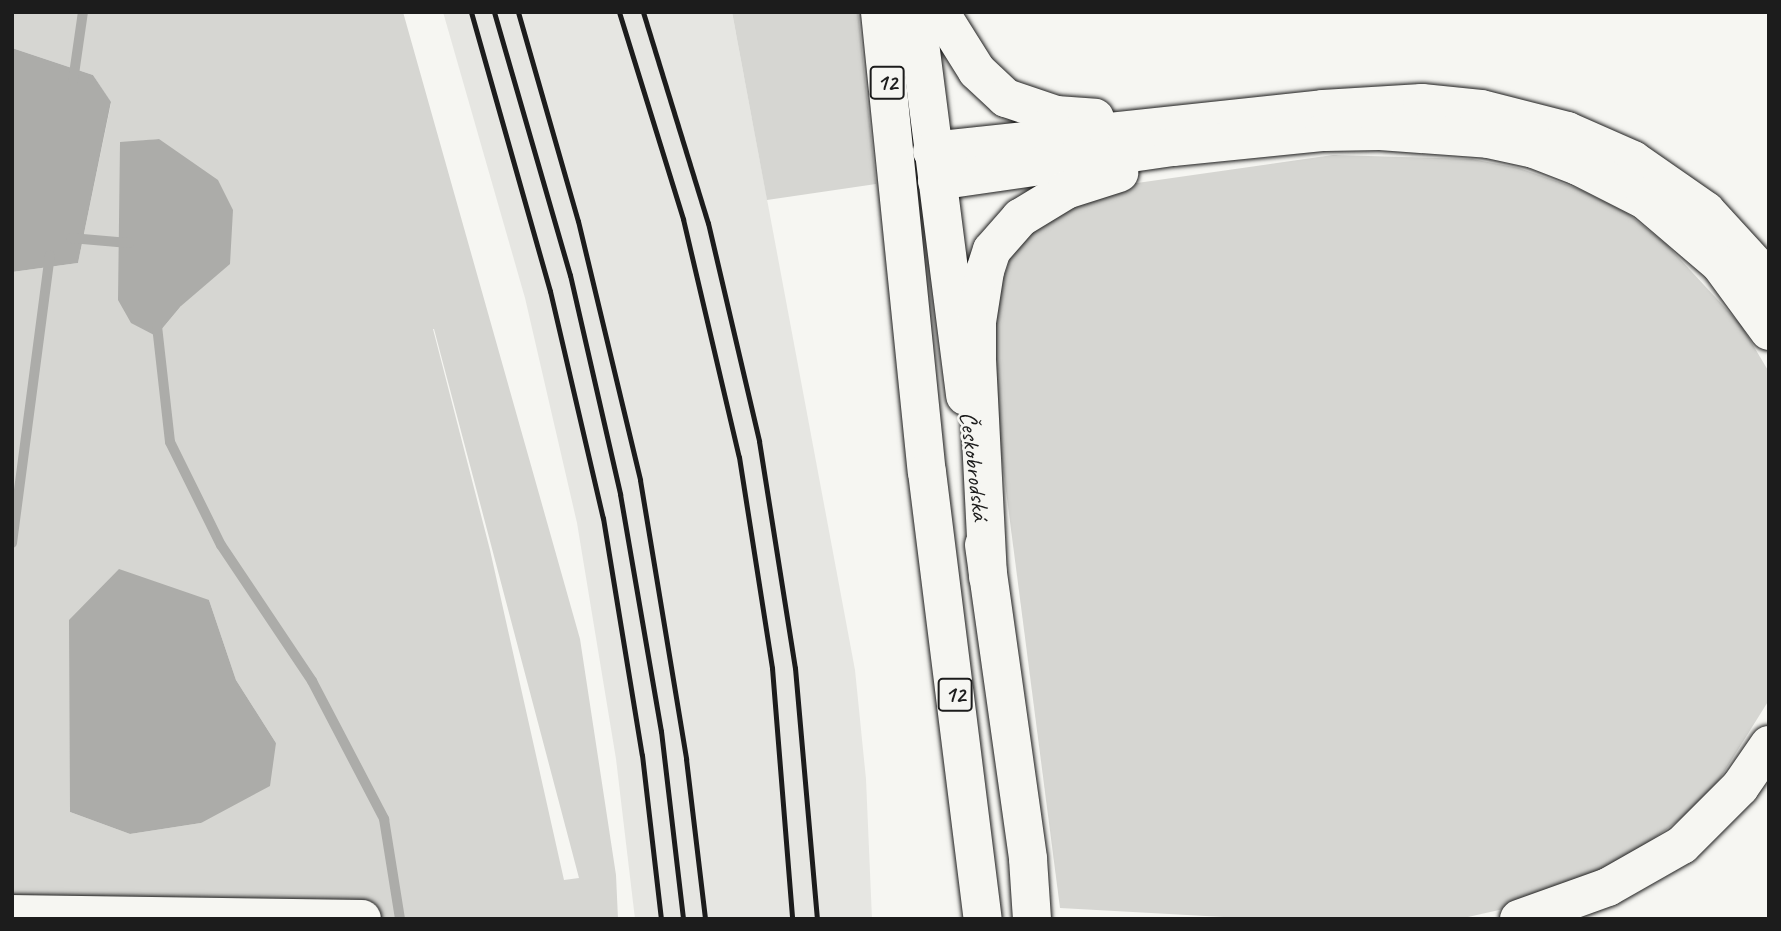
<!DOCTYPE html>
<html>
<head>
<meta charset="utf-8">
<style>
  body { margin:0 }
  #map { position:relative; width:1781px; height:931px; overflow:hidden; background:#f6f6f2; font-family:Caveat,sans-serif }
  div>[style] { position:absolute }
  .built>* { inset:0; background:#e6e6e2 }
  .green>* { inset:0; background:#d6d6d2 }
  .water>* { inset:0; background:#acaca9 }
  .stream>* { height:10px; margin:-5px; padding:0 5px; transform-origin:5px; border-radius:5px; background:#acaca9 }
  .roads { filter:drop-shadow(0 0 2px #1c1c1c) drop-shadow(0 0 2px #1c1c1c) }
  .primary>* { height:38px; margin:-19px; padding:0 19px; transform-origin:19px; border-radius:19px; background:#f6f6f2 }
  .trunk>* { height:38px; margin:-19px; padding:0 19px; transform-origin:19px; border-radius:19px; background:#f6f6f2 }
  .motorway>* { height:38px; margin:-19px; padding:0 19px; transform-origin:19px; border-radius:19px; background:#f6f6f2 }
  .rail>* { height:5px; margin:-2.5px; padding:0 2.5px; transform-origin:2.5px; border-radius:2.5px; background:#1c1c1c }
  span { translate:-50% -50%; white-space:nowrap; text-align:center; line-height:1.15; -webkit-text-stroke:5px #f6f6f2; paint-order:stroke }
  .shield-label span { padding:2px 5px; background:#f6f6f2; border:2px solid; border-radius:5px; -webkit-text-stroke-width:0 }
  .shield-label { font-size:23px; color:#1c1c1c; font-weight:700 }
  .street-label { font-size:24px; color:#1c1c1c }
  .frame { position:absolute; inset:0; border:14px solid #1c1c1c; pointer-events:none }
</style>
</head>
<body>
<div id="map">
  <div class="built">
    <div style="clip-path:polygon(443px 12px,732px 12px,855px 670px,866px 779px,872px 919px,635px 919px,616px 759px,577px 523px,525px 298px)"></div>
  </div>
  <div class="green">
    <div style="clip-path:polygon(evenodd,12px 12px,403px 12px,580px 639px,616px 875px,618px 919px,12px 919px,12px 272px,78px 263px,111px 103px,93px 75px,12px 48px,12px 12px,159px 139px,181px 306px,156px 336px,120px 143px,159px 139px,12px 12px,433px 329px,434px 329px,579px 878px,564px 880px,490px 550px,433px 329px,12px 12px,209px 600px,236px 680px,276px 743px,201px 823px,130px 834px,70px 812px,209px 600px)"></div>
    <div style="clip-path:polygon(732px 12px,858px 12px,876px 184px,767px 200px)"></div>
    <div style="clip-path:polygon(1333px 155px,1472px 159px,1519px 168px,1579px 189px,1627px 213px,1667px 245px,1741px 325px,1769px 372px,1769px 700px,1719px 780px,1690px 812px,1613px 868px,1517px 906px,1459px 919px,1260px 919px,1060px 908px,994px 398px,993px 340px,1000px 289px,1012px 253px,1031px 231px,1075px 204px,1123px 185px)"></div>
  </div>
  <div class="water">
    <div style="clip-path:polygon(12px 48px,93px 75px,111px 102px,78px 263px,12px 272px)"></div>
    <div style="clip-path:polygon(159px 139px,218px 180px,233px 210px,230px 264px,181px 306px,156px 336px,131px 323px,118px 300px,120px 142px)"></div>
    <div style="clip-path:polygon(119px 569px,209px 600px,236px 680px,276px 743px,270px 786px,201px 823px,130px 834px,70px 812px,69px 620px)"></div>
  </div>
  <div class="stream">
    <div style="left:73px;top:81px;width:70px;rotate:-81.8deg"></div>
    <div style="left:71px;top:238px;width:58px;rotate:4.9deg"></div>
    <div style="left:157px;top:326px;width:117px;rotate:83.6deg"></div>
    <div style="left:170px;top:442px;width:115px;rotate:63.7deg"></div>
    <div style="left:221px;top:545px;width:164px;rotate:56.2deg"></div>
    <div style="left:312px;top:681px;width:156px;rotate:62.4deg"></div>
    <div style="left:384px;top:819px;width:101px;rotate:80.9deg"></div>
    <div style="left:12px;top:543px;width:290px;rotate:-82.5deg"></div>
  </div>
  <div class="roads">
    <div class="primary">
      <div style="left:880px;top:12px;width:462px;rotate:84.2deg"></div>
      <div style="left:927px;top:472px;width:450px;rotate:82.9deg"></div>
      <div style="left:916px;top:12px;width:387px;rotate:82.7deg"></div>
      <div style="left:984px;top:545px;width:317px;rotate:82deg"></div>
      <div style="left:1028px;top:859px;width:60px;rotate:86.2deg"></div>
    </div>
    <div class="trunk">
      <div style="left:940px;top:12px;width:70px;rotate:57.9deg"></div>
      <div style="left:977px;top:71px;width:40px;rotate:43deg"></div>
      <div style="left:1006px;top:98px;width:53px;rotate:18.8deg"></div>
      <div style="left:1056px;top:115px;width:39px;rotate:4deg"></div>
      <div style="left:932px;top:151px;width:393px;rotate:-6.1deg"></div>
      <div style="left:1323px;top:109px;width:99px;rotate:-3.5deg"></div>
      <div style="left:1422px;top:103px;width:59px;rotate:5.8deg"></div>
      <div style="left:1481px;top:109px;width:89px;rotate:14.3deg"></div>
      <div style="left:1567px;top:131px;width:72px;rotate:23.7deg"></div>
      <div style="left:1633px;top:160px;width:89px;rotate:34.9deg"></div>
      <div style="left:1706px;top:211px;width:93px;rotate:47.6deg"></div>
    </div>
    <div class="motorway">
      <div style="left:937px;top:181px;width:238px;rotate:-8.2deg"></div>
      <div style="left:1173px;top:147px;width:152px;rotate:-5.7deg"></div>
      <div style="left:1324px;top:132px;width:56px;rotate:-1deg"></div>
      <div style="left:1380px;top:131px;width:108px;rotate:4.2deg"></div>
      <div style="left:1488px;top:139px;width:47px;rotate:12.3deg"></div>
      <div style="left:1534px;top:149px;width:47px;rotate:21.1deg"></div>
      <div style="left:1578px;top:166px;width:75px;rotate:26.9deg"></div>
      <div style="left:1645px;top:200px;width:99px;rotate:40.5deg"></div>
      <div style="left:1720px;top:264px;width:83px;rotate:53.8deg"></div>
      <div style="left:988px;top:577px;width:219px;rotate:-92.9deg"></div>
      <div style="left:977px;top:358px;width:36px;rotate:-90deg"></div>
      <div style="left:977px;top:322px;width:52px;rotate:-81.1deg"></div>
      <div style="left:985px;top:271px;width:22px;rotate:-72deg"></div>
      <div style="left:992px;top:250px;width:43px;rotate:-48.8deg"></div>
      <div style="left:1020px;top:218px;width:54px;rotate:-31.3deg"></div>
      <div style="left:1066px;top:190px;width:56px;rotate:-17.8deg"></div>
      <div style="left:12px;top:914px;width:350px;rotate:0.8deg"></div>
      <div style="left:1519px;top:919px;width:95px;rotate:-19.8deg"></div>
      <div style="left:1608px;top:887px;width:85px;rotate:-29.6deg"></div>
      <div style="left:1682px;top:845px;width:82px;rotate:-45deg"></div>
      <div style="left:1740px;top:787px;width:51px;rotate:-55.4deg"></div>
    </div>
  </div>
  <div class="rail">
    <div style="left:471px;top:12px;width:290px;rotate:74.2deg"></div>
    <div style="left:550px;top:291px;width:233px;rotate:76.9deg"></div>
    <div style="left:603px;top:518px;width:240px;rotate:80.7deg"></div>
    <div style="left:642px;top:755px;width:165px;rotate:83.4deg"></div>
    <div style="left:494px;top:12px;width:274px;rotate:73.9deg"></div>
    <div style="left:570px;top:275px;width:225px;rotate:77.1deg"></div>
    <div style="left:620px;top:494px;width:241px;rotate:80.2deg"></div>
    <div style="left:661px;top:731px;width:189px;rotate:83.3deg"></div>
    <div style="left:518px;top:12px;width:217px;rotate:74deg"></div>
    <div style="left:578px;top:221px;width:266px;rotate:76.5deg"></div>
    <div style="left:640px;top:480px;width:283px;rotate:80.6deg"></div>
    <div style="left:686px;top:759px;width:161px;rotate:83.2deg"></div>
    <div style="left:619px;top:12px;width:217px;rotate:72.8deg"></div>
    <div style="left:683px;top:219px;width:244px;rotate:76.8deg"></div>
    <div style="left:739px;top:457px;width:214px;rotate:81.1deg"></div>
    <div style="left:772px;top:668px;width:252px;rotate:85.4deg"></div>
    <div style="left:643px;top:12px;width:221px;rotate:72.9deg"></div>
    <div style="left:708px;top:223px;width:224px;rotate:76.8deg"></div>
    <div style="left:759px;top:441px;width:230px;rotate:81deg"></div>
    <div style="left:795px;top:668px;width:252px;rotate:85deg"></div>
  </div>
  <div class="shield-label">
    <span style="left:887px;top:83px">12</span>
    <span style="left:955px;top:695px">12</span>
  </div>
  <div class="street-label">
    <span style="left:974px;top:466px;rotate:83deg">Českobrodská</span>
  </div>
  <div class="frame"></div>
</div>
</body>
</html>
